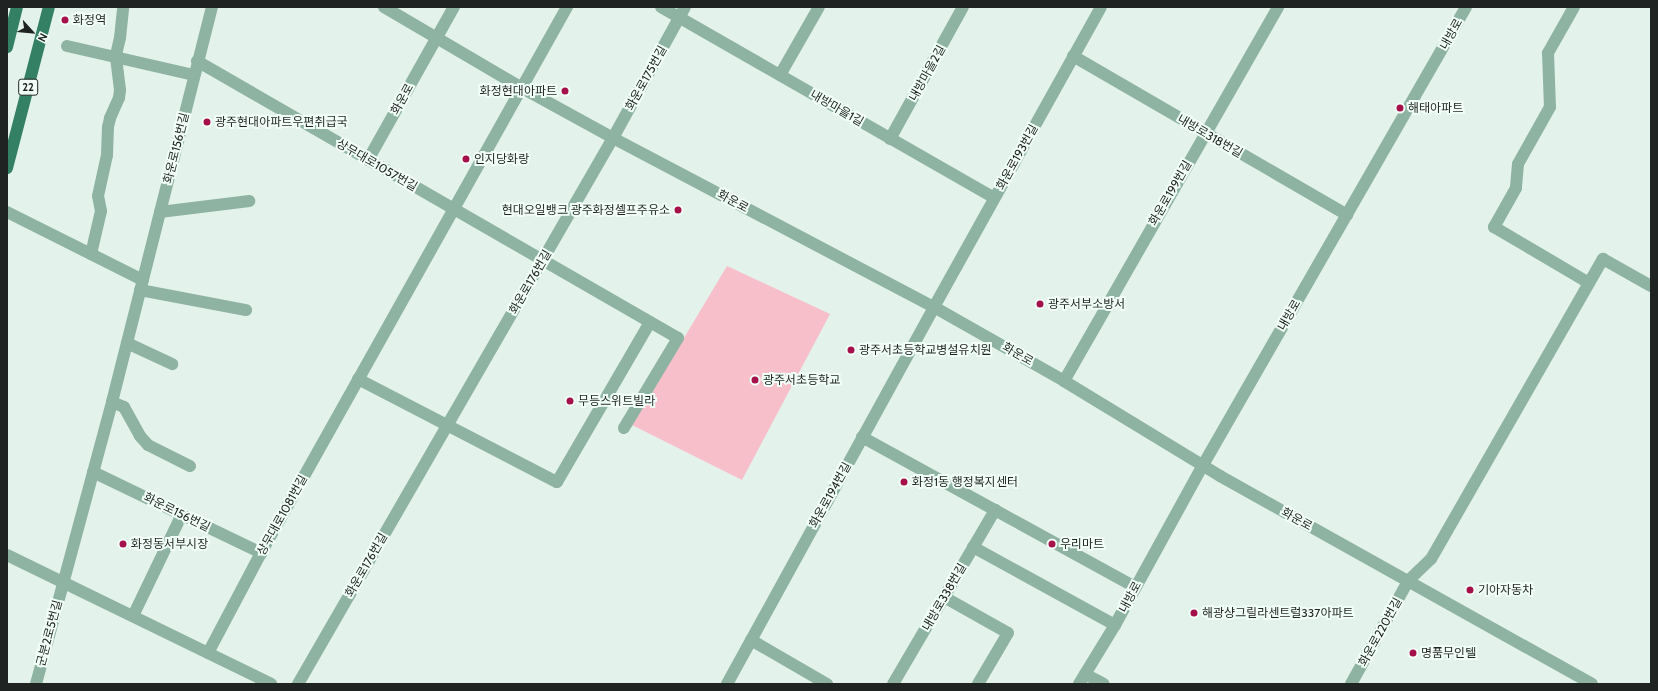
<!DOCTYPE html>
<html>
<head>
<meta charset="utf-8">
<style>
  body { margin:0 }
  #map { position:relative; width:1658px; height:691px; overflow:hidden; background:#e4f2ec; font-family:Cabin,"Noto Sans KR",sans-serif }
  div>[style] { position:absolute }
  .green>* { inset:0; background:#f6bfc9 }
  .minor>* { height:12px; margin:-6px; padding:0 6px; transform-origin:6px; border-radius:6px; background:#8eb3a3 }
  .major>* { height:12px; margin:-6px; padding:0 6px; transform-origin:6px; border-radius:6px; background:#338065 }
  .dots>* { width:11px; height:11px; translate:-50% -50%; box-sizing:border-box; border:2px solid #f2fff9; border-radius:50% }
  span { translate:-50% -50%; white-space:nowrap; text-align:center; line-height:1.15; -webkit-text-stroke:4px #f2fff9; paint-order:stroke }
  .shield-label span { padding:1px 3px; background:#f2fff9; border:1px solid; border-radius:3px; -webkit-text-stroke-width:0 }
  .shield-label { font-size:11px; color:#1f2422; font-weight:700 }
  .poi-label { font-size:12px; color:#1f2422 }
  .left { translate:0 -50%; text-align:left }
  .right { translate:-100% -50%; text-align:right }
  .street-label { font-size:12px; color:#1f2422 }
  .frame { position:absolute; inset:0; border:8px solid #1f2422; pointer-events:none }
  .north { position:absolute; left:12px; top:12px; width:40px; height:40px; -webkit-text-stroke:3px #f2fff9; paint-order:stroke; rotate:117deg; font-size:11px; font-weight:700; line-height:16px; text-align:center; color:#1f2422 }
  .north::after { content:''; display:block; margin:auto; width:14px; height:18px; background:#1f2422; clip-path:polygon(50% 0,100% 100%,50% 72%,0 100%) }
</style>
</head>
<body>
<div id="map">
  <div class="green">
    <div style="clip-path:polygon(727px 266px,830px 314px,742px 480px,632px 425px)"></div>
  </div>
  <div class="minor">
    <div style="left:384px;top:7px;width:160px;rotate:30.4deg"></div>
    <div style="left:522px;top:88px;width:104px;rotate:28.8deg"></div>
    <div style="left:613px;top:138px;width:363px;rotate:27.8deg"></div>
    <div style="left:934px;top:307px;width:150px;rotate:29.6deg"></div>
    <div style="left:1064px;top:381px;width:183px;rotate:31.3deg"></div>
    <div style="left:1220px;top:476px;width:426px;rotate:29.2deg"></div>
    <div style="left:661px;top:7px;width:384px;rotate:29.8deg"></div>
    <div style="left:1574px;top:7px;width:53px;rotate:119.5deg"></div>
    <div style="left:1548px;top:53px;width:54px;rotate:87.9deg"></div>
    <div style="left:1550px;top:107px;width:65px;rotate:119.3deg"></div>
    <div style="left:1518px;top:164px;width:24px;rotate:95deg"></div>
    <div style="left:1516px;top:188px;width:45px;rotate:119.4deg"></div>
    <div style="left:1494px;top:227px;width:110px;rotate:30.5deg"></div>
    <div style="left:67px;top:46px;width:130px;rotate:12.9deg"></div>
    <div style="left:1073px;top:56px;width:317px;rotate:30.1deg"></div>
    <div style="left:197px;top:61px;width:555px;rotate:29.94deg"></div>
    <div style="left:678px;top:338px;width:105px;rotate:121deg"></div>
    <div style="left:780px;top:75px;width:78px;rotate:-60.2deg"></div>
    <div style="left:890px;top:139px;width:151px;rotate:-61.1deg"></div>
    <div style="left:368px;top:160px;width:176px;rotate:-60.7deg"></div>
    <div style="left:7px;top:212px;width:152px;rotate:26.6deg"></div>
    <div style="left:160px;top:212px;width:90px;rotate:-7deg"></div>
    <div style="left:91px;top:254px;width:44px;rotate:-76.9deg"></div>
    <div style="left:101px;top:211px;width:15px;rotate:-101deg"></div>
    <div style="left:98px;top:196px;width:42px;rotate:-77.6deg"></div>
    <div style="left:107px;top:155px;width:28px;rotate:-88deg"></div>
    <div style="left:108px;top:127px;width:9px;rotate:-77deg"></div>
    <div style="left:110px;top:118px;width:22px;rotate:-66deg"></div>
    <div style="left:119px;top:98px;width:8px;rotate:-83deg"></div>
    <div style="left:120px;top:90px;width:35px;rotate:-97deg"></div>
    <div style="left:116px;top:55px;width:17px;rotate:-77deg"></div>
    <div style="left:120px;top:38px;width:31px;rotate:-84deg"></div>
    <div style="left:140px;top:290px;width:108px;rotate:10.7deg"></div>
    <div style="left:127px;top:343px;width:50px;rotate:25deg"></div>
    <div style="left:358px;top:379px;width:224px;rotate:27.4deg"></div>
    <div style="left:557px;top:482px;width:185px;rotate:-59.8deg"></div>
    <div style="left:1064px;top:381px;width:431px;rotate:-60.2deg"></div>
    <div style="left:112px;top:402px;width:13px;rotate:23deg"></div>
    <div style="left:124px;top:407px;width:33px;rotate:61deg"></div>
    <div style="left:140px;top:436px;width:12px;rotate:48deg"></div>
    <div style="left:148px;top:445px;width:47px;rotate:26.6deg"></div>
    <div style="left:862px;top:437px;width:311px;rotate:28.8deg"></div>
    <div style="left:93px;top:472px;width:187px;rotate:25.7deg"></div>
    <div style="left:973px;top:547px;width:162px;rotate:28.8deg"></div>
    <div style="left:7px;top:555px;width:294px;rotate:26deg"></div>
    <div style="left:944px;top:597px;width:73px;rotate:29.4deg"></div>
    <div style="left:1008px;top:633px;width:59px;rotate:120.5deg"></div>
    <div style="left:133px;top:616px;width:113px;rotate:-64.3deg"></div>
    <div style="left:751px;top:640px;width:88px;rotate:30.1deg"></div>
    <div style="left:208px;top:653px;width:113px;rotate:-62.1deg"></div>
    <div style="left:261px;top:553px;width:626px;rotate:-60.73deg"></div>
    <div style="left:1085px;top:674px;width:21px;rotate:28deg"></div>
    <div style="left:36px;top:684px;width:292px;rotate:-74.9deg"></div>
    <div style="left:112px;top:402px;width:407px;rotate:-75.8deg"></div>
    <div style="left:298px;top:684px;width:630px;rotate:-60.02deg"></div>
    <div style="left:613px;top:138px;width:149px;rotate:-61.2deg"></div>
    <div style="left:727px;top:684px;width:430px;rotate:-61.2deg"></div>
    <div style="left:934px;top:307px;width:343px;rotate:-60.9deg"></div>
    <div style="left:893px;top:684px;width:202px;rotate:-59.6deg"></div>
    <div style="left:1079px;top:684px;width:69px;rotate:-58.6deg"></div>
    <div style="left:1115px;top:625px;width:183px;rotate:-61.2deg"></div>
    <div style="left:1203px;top:465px;width:528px;rotate:-60.13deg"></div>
    <div style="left:1351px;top:684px;width:118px;rotate:-61deg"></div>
    <div style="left:1408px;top:581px;width:32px;rotate:-44deg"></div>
    <div style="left:1431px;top:559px;width:346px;rotate:-60.2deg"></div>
    <div style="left:1603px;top:259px;width:55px;rotate:29.4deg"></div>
  </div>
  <div class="major">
    <div style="left:7px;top:47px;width:41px;rotate:-76deg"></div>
    <div style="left:7px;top:168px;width:166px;rotate:-75.4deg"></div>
  </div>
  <div class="dots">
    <div style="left:65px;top:20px;background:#a6104a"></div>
    <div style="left:565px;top:91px;background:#a6104a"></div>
    <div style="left:1400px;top:108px;background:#a6104a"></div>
    <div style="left:207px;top:122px;background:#a6104a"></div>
    <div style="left:466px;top:159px;background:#a6104a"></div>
    <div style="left:678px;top:210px;background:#a6104a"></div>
    <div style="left:1040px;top:304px;background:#a6104a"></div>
    <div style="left:851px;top:350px;background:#a6104a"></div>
    <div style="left:755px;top:380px;background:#a6104a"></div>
    <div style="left:570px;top:401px;background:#a6104a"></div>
    <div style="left:904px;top:482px;background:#a6104a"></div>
    <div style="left:123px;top:544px;background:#a6104a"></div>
    <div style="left:1052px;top:544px;background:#a6104a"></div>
    <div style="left:1470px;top:590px;background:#a6104a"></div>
    <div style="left:1194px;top:613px;background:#a6104a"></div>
    <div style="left:1413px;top:653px;background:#a6104a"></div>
  </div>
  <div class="shield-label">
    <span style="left:28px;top:87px">22</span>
  </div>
  <div class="poi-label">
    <span class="left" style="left:73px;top:20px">화정역</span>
    <span class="right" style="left:557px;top:91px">화정현대아파트</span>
    <span class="left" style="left:1408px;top:108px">해태아파트</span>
    <span class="left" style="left:215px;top:122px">광주현대아파트우편취급국</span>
    <span class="left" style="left:474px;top:159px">인지당화랑</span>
    <span class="right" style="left:670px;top:210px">현대오일뱅크 광주화정셀프주유소</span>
    <span class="left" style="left:1048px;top:304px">광주서부소방서</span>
    <span class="left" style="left:859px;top:350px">광주서초등학교병설유치원</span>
    <span class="left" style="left:763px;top:380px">광주서초등학교</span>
    <span class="left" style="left:578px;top:401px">무등스위트빌라</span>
    <span class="left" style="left:912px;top:482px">화정1동 행정복지센터</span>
    <span class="left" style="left:131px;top:544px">화정동서부시장</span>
    <span class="left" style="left:1060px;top:544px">우리마트</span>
    <span class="left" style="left:1478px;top:590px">기아자동차</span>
    <span class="left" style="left:1202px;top:613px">해광샹그릴라센트럴337아파트</span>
    <span class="left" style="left:1421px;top:653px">명품무인텔</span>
  </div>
  <div class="street-label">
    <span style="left:1451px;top:34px;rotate:-61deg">내방로</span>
    <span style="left:927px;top:73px;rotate:-61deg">내방마을2길</span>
    <span style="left:646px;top:78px;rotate:-61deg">화운로175번길</span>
    <span style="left:402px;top:99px;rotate:-61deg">화운로</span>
    <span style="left:837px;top:108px;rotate:30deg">내방마을1길</span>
    <span style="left:1210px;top:136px;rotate:30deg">내방로318번길</span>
    <span style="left:176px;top:148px;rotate:-76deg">화운로156번길</span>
    <span style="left:1017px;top:157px;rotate:-61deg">화운로193번길</span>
    <span style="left:377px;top:165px;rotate:30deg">상무대로1057번길</span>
    <span style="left:1170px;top:193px;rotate:-60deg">화운로199번길</span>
    <span style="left:733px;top:201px;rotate:28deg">화운로</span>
    <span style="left:530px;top:282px;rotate:-60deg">화운로176번길</span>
    <span style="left:1289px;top:315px;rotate:-60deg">내방로</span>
    <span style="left:1018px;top:354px;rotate:30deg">화운로</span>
    <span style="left:830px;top:495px;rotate:-61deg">화운로194번길</span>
    <span style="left:177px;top:512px;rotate:26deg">화운로156번길</span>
    <span style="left:282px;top:515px;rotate:-61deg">상무대로1081번길</span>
    <span style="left:1297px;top:519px;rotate:29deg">화운로</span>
    <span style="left:366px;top:565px;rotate:-60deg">화운로176번길</span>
    <span style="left:944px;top:597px;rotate:-60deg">내방로338번길</span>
    <span style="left:1130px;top:597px;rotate:-62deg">내방로</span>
    <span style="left:1380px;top:632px;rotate:-61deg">화운로220번길</span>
    <span style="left:49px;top:633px;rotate:-75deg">군분2로5번길</span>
  </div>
  <div class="frame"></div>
  <div class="north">N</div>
</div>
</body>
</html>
